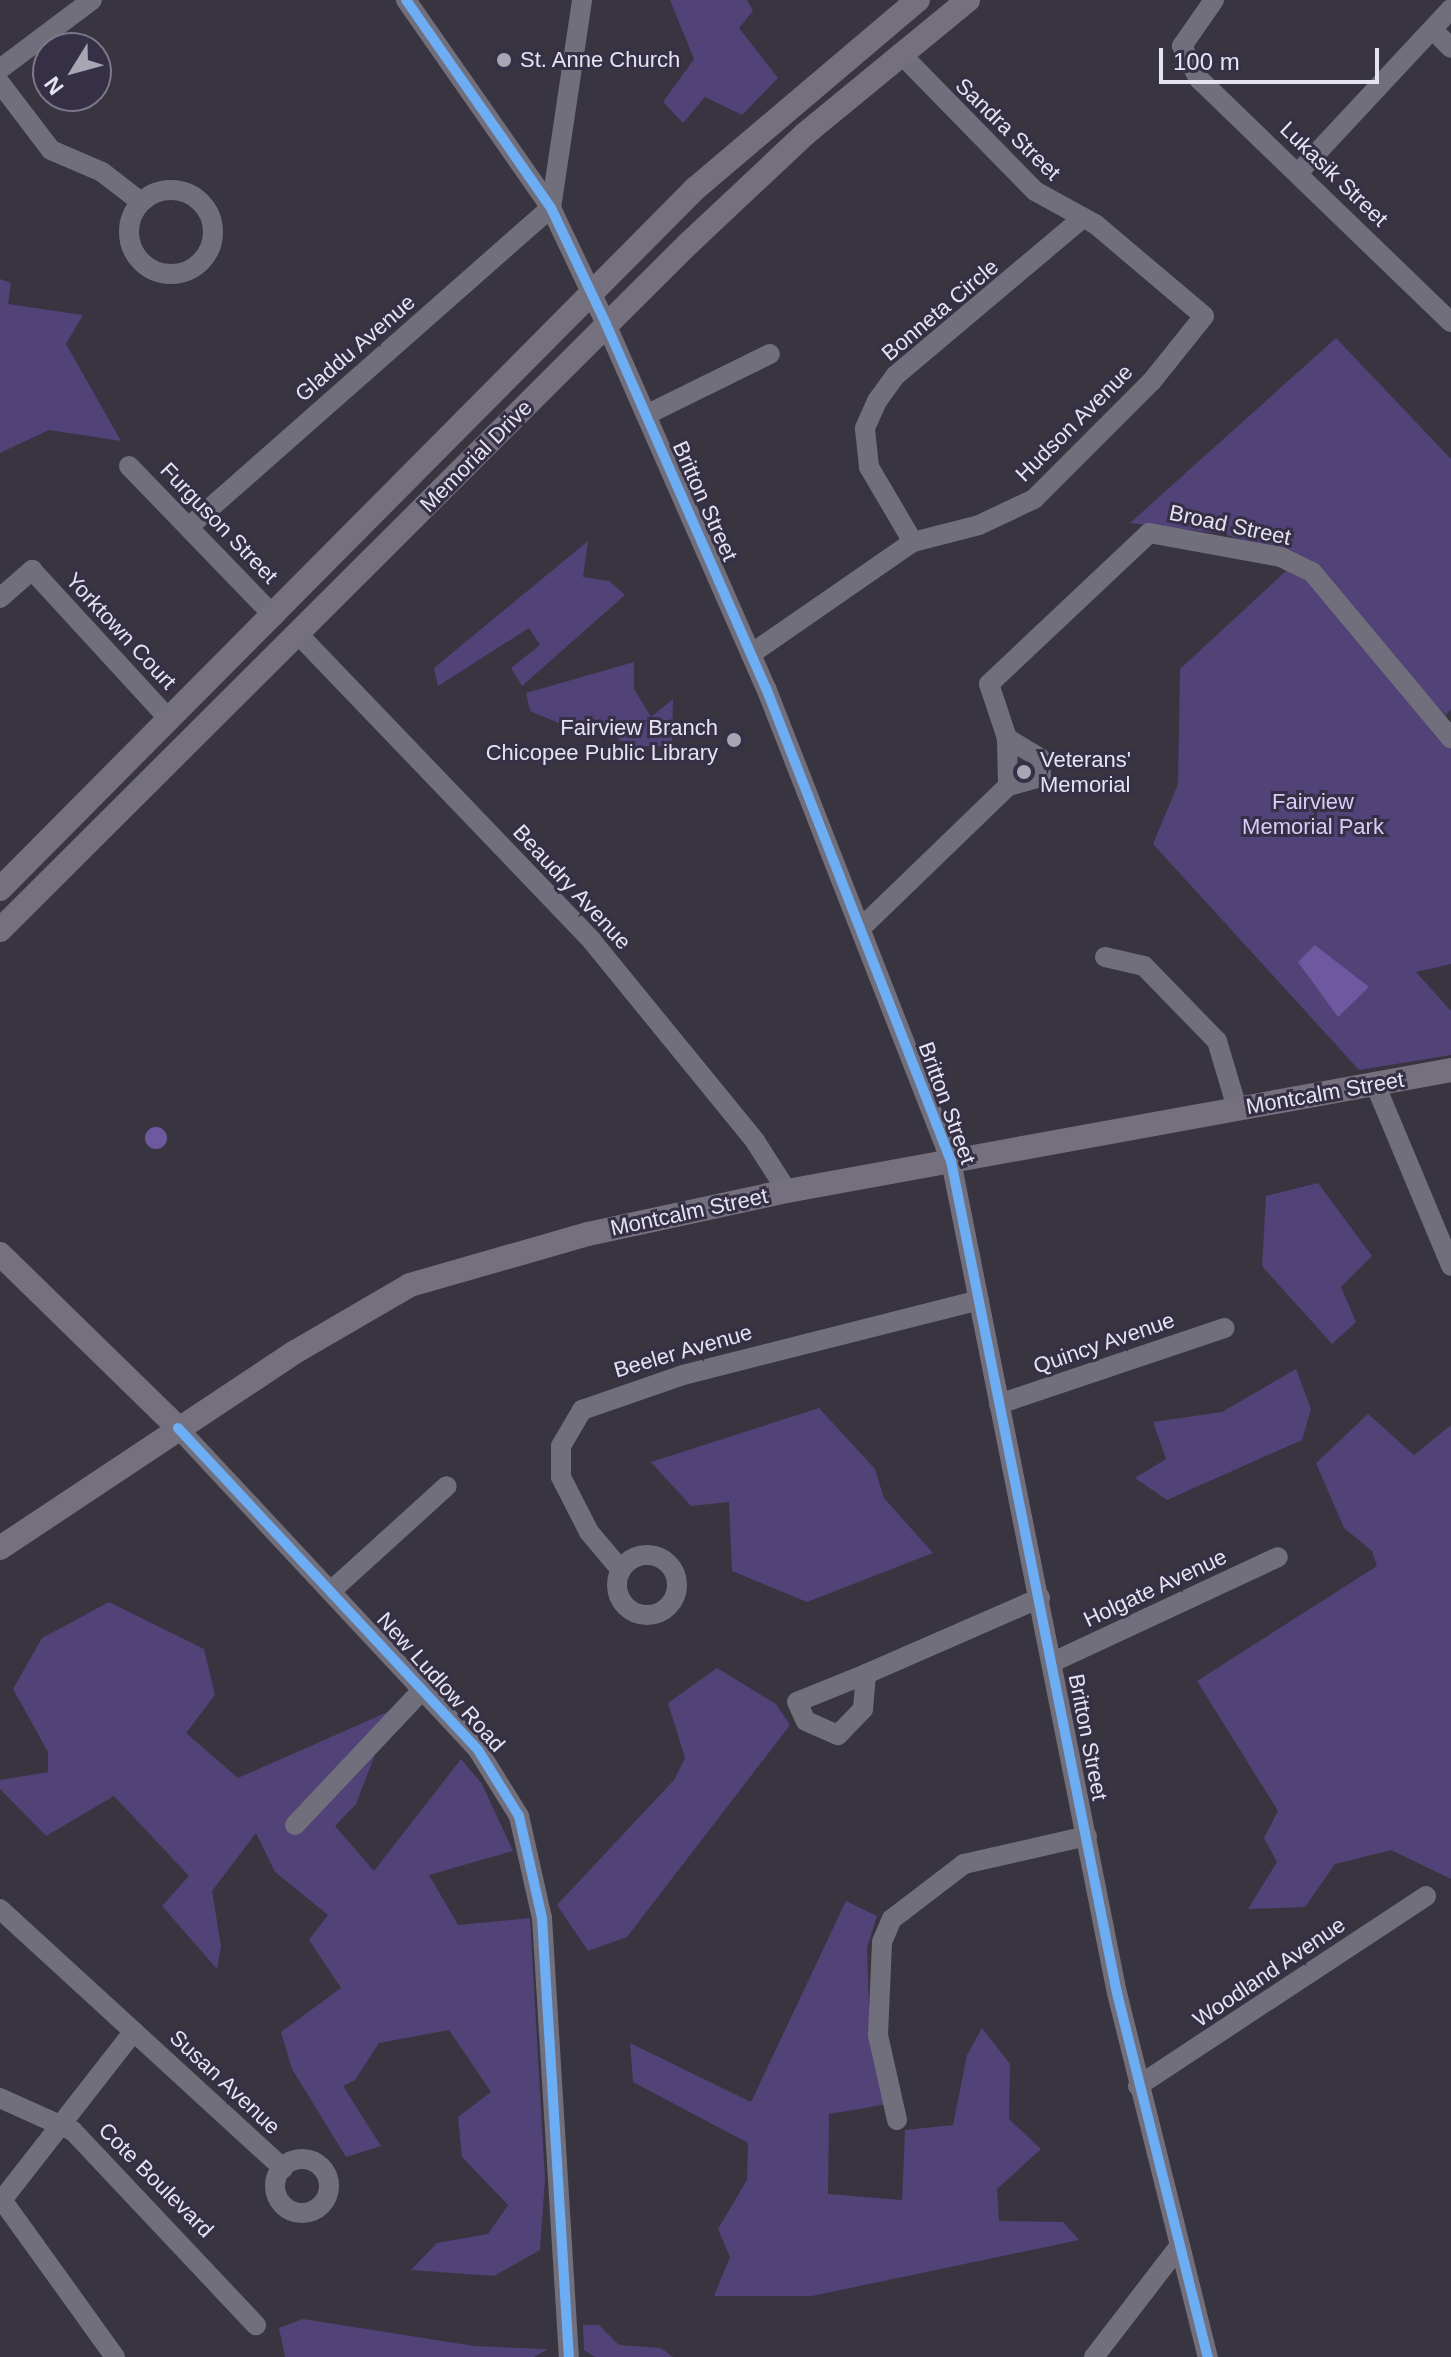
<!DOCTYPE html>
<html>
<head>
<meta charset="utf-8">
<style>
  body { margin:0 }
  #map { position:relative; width:1451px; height:2357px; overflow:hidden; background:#383541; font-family:Helvetica,sans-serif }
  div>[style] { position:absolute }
  .green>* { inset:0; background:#514277 }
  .water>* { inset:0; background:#6e59a0 }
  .round { border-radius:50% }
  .minor>* { height:20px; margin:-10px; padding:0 10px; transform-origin:10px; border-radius:10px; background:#726f7c }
  .minor>.ring { margin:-10px; padding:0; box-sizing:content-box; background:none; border:20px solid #726f7c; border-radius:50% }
  .major>* { height:24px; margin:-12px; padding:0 12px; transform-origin:12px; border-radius:12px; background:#74707d }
  .cycleway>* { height:10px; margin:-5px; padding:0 5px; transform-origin:5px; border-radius:5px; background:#6dadf4 }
  .dots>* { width:22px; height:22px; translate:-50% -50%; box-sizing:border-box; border:4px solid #363046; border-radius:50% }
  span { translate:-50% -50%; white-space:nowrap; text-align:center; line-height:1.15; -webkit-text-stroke:6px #363046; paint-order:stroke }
  .poi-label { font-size:22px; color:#e6e3f1 }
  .left { translate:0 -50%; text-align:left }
  .right { translate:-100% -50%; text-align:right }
  .street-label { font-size:22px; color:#e6e3f1 }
  .park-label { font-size:22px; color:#d6cdf8 }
  .north { position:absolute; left:32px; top:32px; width:80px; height:80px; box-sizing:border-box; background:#363046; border:2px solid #7c788a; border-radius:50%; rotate:233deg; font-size:22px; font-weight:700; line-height:32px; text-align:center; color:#e6e3f1 }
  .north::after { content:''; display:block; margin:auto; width:28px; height:36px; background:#a9a6b3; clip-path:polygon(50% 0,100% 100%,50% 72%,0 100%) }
  .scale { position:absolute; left:1159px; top:48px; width:220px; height:36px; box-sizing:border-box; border:4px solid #e6e3f1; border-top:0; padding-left:10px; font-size:24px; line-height:28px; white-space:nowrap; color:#e6e3f1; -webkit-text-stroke:6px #363046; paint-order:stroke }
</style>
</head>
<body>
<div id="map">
  <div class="green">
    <div style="clip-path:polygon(670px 0,747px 0,753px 11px,739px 28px,778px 78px,742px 115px,705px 97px,683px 123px,663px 102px,694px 59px)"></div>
    <div style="clip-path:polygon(0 279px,11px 283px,8px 304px,83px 315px,66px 344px,121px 441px,49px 430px,0 453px)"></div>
    <div style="clip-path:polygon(1336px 338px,1451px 459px,1451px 709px,1446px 715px,1415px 685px,1451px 730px,1451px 964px,1416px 972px,1451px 1011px,1451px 1055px,1359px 1070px,1153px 844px,1178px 784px,1180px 669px,1299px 559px,1224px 534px,1130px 523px)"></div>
    <div style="clip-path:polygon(588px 541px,583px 577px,609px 581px,625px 595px,522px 686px,511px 668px,540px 645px,529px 628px,438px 686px,434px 668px)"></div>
    <div style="clip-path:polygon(634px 662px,634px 689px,651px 717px,673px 699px,672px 746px,627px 746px,593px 718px,566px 726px,530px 711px,526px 693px)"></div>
    <div style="clip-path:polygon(1318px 1183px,1372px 1256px,1341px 1287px,1356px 1322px,1332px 1344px,1262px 1266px,1266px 1196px)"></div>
    <div style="clip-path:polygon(1296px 1369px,1311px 1409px,1302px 1440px,1167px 1500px,1135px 1478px,1166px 1459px,1153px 1422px,1222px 1412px)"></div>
    <div style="clip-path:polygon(819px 1408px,875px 1469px,884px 1498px,933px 1553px,807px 1602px,732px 1571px,729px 1502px,691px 1506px,651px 1462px)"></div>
    <div style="clip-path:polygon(1368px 1414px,1414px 1455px,1451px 1425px,1451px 1879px,1391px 1850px,1335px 1864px,1305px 1907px,1248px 1909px,1277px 1862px,1264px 1838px,1278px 1811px,1197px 1681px,1377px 1566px,1372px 1551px,1344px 1528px,1316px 1463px)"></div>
    <div style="clip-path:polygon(109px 1602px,204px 1649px,215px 1695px,186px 1733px,238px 1778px,392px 1710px,356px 1804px,335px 1826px,374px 1871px,461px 1759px,482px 1784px,513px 1851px,429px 1875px,458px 1925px,530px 1918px,545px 2179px,540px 2250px,494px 2276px,411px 2270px,437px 2243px,488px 2234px,508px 2205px,462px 2157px,458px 2117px,491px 2092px,449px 2030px,379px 2043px,355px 2080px,343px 2086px,381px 2146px,346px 2157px,292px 2069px,281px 2032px,341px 1988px,309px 1940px,328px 1915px,275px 1872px,256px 1833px,212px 1891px,221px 1946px,217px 1969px,162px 1906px,189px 1876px,114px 1796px,46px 1836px,0 1789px,0 1780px,48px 1772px,48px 1752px,13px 1689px,42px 1638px)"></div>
    <div style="clip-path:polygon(717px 1668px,776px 1704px,790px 1725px,627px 1937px,588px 1951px,557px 1905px,674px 1780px,685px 1758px,668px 1703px)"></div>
    <div style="clip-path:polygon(846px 1901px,877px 1916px,867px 1948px,870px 2038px,888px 2104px,829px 2114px,828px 2194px,902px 2200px,905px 2130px,953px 2125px,967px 2055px,982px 2028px,1010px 2064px,1009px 2119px,1041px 2149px,997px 2189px,999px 2221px,1063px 2222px,1079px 2240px,812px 2296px,714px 2296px,730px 2257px,718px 2229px,747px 2180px,748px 2143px,633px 2082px,630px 2043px,751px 2102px)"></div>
    <div style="clip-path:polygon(303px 2319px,474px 2346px,548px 2349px,534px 2357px,285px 2357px,279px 2328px)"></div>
    <div style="clip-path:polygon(583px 2325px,599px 2325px,619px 2345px,661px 2348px,673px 2357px,595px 2357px,584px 2350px)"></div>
  </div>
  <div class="water">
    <div style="clip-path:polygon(1315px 945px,1369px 987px,1338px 1017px,1298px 962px)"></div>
    <div class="round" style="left:145px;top:1127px;width:22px;height:22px"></div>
  </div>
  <div class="minor">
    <div style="left:406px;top:0;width:254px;rotate:55.1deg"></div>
    <div style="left:551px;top:208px;width:128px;rotate:64.6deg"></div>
    <div style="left:606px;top:324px;width:398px;rotate:66.3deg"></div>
    <div style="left:766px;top:688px;width:508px;rotate:68.64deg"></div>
    <div style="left:951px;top:1161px;width:848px;rotate:78.72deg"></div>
    <div style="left:1117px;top:1993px;width:375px;rotate:76deg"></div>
    <div style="left:1214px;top:0;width:56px;rotate:124.8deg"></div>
    <div style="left:1182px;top:46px;width:37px;rotate:63deg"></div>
    <div style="left:1199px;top:79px;width:350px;rotate:44deg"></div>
    <div style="left:1433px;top:30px;width:25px;rotate:45deg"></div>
    <div style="left:0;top:69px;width:115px;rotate:-36.9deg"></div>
    <div style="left:0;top:83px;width:84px;rotate:52.7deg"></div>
    <div style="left:51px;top:150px;width:56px;rotate:23.3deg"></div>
    <div style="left:102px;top:172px;width:49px;rotate:37.6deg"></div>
    <div style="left:1298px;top:173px;width:224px;rotate:-47deg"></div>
    <div class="ring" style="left:129px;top:190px;width:64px;height:64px"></div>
    <div style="left:646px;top:415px;width:138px;rotate:-26.2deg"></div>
    <div style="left:129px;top:466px;width:209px;rotate:46deg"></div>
    <div style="left:192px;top:524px;width:478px;rotate:-41.4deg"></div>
    <div style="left:551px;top:208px;width:210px;rotate:-81.5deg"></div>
    <div style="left:913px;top:542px;width:87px;rotate:-120.4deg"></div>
    <div style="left:869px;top:467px;width:39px;rotate:-96deg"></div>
    <div style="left:865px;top:428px;width:30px;rotate:-66deg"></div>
    <div style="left:877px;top:401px;width:31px;rotate:-54deg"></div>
    <div style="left:895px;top:376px;width:242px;rotate:-40.1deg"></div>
    <div style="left:0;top:598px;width:43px;rotate:-41.2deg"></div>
    <div style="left:32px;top:570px;width:204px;rotate:47.4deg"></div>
    <div style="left:298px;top:634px;width:425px;rotate:46.2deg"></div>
    <div style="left:592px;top:941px;width:258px;rotate:50.8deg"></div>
    <div style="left:755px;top:1141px;width:59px;rotate:57.4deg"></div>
    <div style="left:751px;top:654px;width:197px;rotate:-34.7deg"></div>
    <div style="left:913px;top:542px;width:68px;rotate:-14.4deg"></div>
    <div style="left:979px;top:525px;width:61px;rotate:-25.3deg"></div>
    <div style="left:1034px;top:499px;width:167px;rotate:-45deg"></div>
    <div style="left:1152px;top:381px;width:83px;rotate:-51.3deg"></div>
    <div style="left:1204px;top:316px;width:143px;rotate:-139.8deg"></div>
    <div style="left:1095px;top:224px;width:68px;rotate:-151.2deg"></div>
    <div style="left:1035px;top:191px;width:193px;rotate:-134.4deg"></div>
    <div style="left:1007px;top:738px;width:57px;rotate:-108.4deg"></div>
    <div style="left:989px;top:684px;width:220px;rotate:-43.3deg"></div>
    <div style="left:1149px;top:533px;width:134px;rotate:10.3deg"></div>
    <div style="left:1281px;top:557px;width:34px;rotate:26deg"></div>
    <div style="left:1312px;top:572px;width:217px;rotate:50.1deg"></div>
    <div style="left:861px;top:928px;width:204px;rotate:-44deg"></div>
    <div style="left:1008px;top:786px;width:34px;rotate:-15deg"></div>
    <div style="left:1041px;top:777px;width:19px;rotate:-93deg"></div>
    <div style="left:1040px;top:758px;width:39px;rotate:-149deg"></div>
    <div style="left:1007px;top:738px;width:48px;rotate:88.8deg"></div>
    <div style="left:1105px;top:957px;width:40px;rotate:13deg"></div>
    <div style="left:1144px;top:966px;width:105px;rotate:45.8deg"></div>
    <div style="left:1217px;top:1041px;width:70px;rotate:73.4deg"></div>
    <div style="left:1375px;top:1084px;width:197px;rotate:67.3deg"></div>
    <div style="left:999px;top:1404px;width:238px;rotate:-18.6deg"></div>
    <div style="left:178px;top:1428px;width:440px;rotate:47deg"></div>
    <div style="left:478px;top:1750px;width:78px;rotate:58.2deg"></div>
    <div style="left:519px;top:1816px;width:105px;rotate:77.3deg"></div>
    <div style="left:542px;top:1918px;width:440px;rotate:86.5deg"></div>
    <div class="ring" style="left:617px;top:1555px;width:40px;height:40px"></div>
    <div style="left:621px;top:1570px;width:50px;rotate:-130.1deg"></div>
    <div style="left:589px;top:1532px;width:62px;rotate:-117deg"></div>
    <div style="left:561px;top:1477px;width:31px;rotate:-90deg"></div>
    <div style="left:561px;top:1446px;width:42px;rotate:-59.7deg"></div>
    <div style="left:582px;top:1410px;width:107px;rotate:-19.1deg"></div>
    <div style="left:683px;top:1375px;width:305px;rotate:-14.2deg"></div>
    <div style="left:331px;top:1591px;width:156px;rotate:-42.2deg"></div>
    <div style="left:1053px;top:1662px;width:248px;rotate:-25deg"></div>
    <div style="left:866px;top:1674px;width:74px;rotate:157.9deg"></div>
    <div style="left:797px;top:1702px;width:21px;rotate:65deg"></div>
    <div style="left:806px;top:1721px;width:35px;rotate:24deg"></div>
    <div style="left:838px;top:1735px;width:36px;rotate:-46deg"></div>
    <div style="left:863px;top:1709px;width:35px;rotate:-85deg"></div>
    <div style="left:866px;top:1674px;width:190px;rotate:-23.6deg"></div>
    <div style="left:295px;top:1825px;width:185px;rotate:-46.7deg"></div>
    <div style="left:0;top:1909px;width:384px;rotate:42.5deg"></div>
    <div style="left:1138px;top:2086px;width:345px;rotate:-33.4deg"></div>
    <div style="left:0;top:2098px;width:80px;rotate:24.3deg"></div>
    <div style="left:73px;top:2131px;width:267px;rotate:46.7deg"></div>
    <div style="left:897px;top:2120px;width:87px;rotate:-102.6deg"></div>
    <div style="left:878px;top:2035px;width:93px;rotate:-87.5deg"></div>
    <div style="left:882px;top:1942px;width:25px;rotate:-67deg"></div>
    <div style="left:892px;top:1919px;width:91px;rotate:-37.4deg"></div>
    <div style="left:964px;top:1864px;width:126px;rotate:-12.8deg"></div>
    <div class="ring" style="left:275px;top:2159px;width:34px;height:34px"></div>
    <div style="left:0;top:2197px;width:197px;rotate:54.3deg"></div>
    <div style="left:2px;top:2200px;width:214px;rotate:-52deg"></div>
    <div style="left:1094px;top:2357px;width:138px;rotate:-52.4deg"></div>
  </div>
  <div class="major">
    <div style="left:0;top:889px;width:988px;rotate:-45.21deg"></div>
    <div style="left:696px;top:188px;width:291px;rotate:-40.3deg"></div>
    <div style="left:0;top:930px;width:972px;rotate:-44.92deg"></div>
    <div style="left:688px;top:244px;width:161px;rotate:-43.2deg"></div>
    <div style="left:805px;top:134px;width:211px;rotate:-39.4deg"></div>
    <div style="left:0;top:1254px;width:249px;rotate:44.3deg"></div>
    <div style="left:0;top:1548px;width:354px;rotate:-33.6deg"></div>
    <div style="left:295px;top:1352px;width:133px;rotate:-30.2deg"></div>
    <div style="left:410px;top:1285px;width:185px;rotate:-16deg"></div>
    <div style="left:588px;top:1234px;width:204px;rotate:-12.2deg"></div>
    <div style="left:787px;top:1191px;width:675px;rotate:-10.33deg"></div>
  </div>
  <div class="cycleway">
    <div style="left:406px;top:0;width:254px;rotate:55.1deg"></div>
    <div style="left:551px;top:208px;width:128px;rotate:64.6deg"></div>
    <div style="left:606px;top:324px;width:398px;rotate:66.3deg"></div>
    <div style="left:766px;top:688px;width:508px;rotate:68.64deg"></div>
    <div style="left:951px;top:1161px;width:848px;rotate:78.72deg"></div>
    <div style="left:1117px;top:1993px;width:375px;rotate:76deg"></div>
    <div style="left:178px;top:1428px;width:440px;rotate:47deg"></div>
    <div style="left:478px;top:1750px;width:78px;rotate:58.2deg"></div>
    <div style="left:519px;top:1816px;width:105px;rotate:77.3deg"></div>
    <div style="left:542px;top:1918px;width:440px;rotate:86.5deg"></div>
  </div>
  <div class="dots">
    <div style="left:504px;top:60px;background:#a9a6b3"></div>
    <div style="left:734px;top:740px;background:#a9a6b3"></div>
    <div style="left:1024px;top:772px;background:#a9a6b3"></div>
  </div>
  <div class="poi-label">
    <span class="left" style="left:520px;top:60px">St. Anne Church</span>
    <span class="right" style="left:718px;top:740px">Fairview Branch<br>Chicopee Public Library</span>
    <span class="left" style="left:1040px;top:772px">Veterans'<br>Memorial</span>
  </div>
  <div class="street-label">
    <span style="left:1008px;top:129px;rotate:44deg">Sandra Street</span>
    <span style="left:1334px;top:174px;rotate:44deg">Lukasik Street</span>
    <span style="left:940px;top:310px;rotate:-40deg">Bonneta Circle</span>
    <span style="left:355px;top:348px;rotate:-41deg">Gladdu Avenue</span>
    <span style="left:1074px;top:423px;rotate:-45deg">Hudson Avenue</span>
    <span style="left:476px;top:456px;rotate:-45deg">Memorial Drive</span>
    <span style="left:705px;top:501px;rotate:66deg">Britton Street</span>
    <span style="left:219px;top:523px;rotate:46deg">Furguson Street</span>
    <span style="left:1230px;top:525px;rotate:12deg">Broad Street</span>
    <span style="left:121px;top:631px;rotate:47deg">Yorktown Court</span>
    <span style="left:572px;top:887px;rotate:47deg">Beaudry Avenue</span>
    <span style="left:1325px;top:1093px;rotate:-10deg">Montcalm Street</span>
    <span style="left:947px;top:1103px;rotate:70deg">Britton Street</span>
    <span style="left:689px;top:1212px;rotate:-12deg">Montcalm Street</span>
    <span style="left:1104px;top:1343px;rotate:-19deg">Quincy Avenue</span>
    <span style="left:683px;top:1351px;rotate:-16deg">Beeler Avenue</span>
    <span style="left:1155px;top:1588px;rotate:-25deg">Holgate Avenue</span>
    <span style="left:441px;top:1682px;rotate:48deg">New Ludlow Road</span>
    <span style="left:1088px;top:1737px;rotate:79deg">Britton Street</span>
    <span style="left:1269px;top:1972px;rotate:-34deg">Woodland Avenue</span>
    <span style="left:225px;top:2082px;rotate:43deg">Susan Avenue</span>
    <span style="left:156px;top:2180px;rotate:45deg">Cote Boulevard</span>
  </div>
  <div class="park-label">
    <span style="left:1313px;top:814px">Fairview<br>Memorial Park</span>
  </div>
  <div class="north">N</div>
  <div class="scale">100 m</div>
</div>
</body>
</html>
